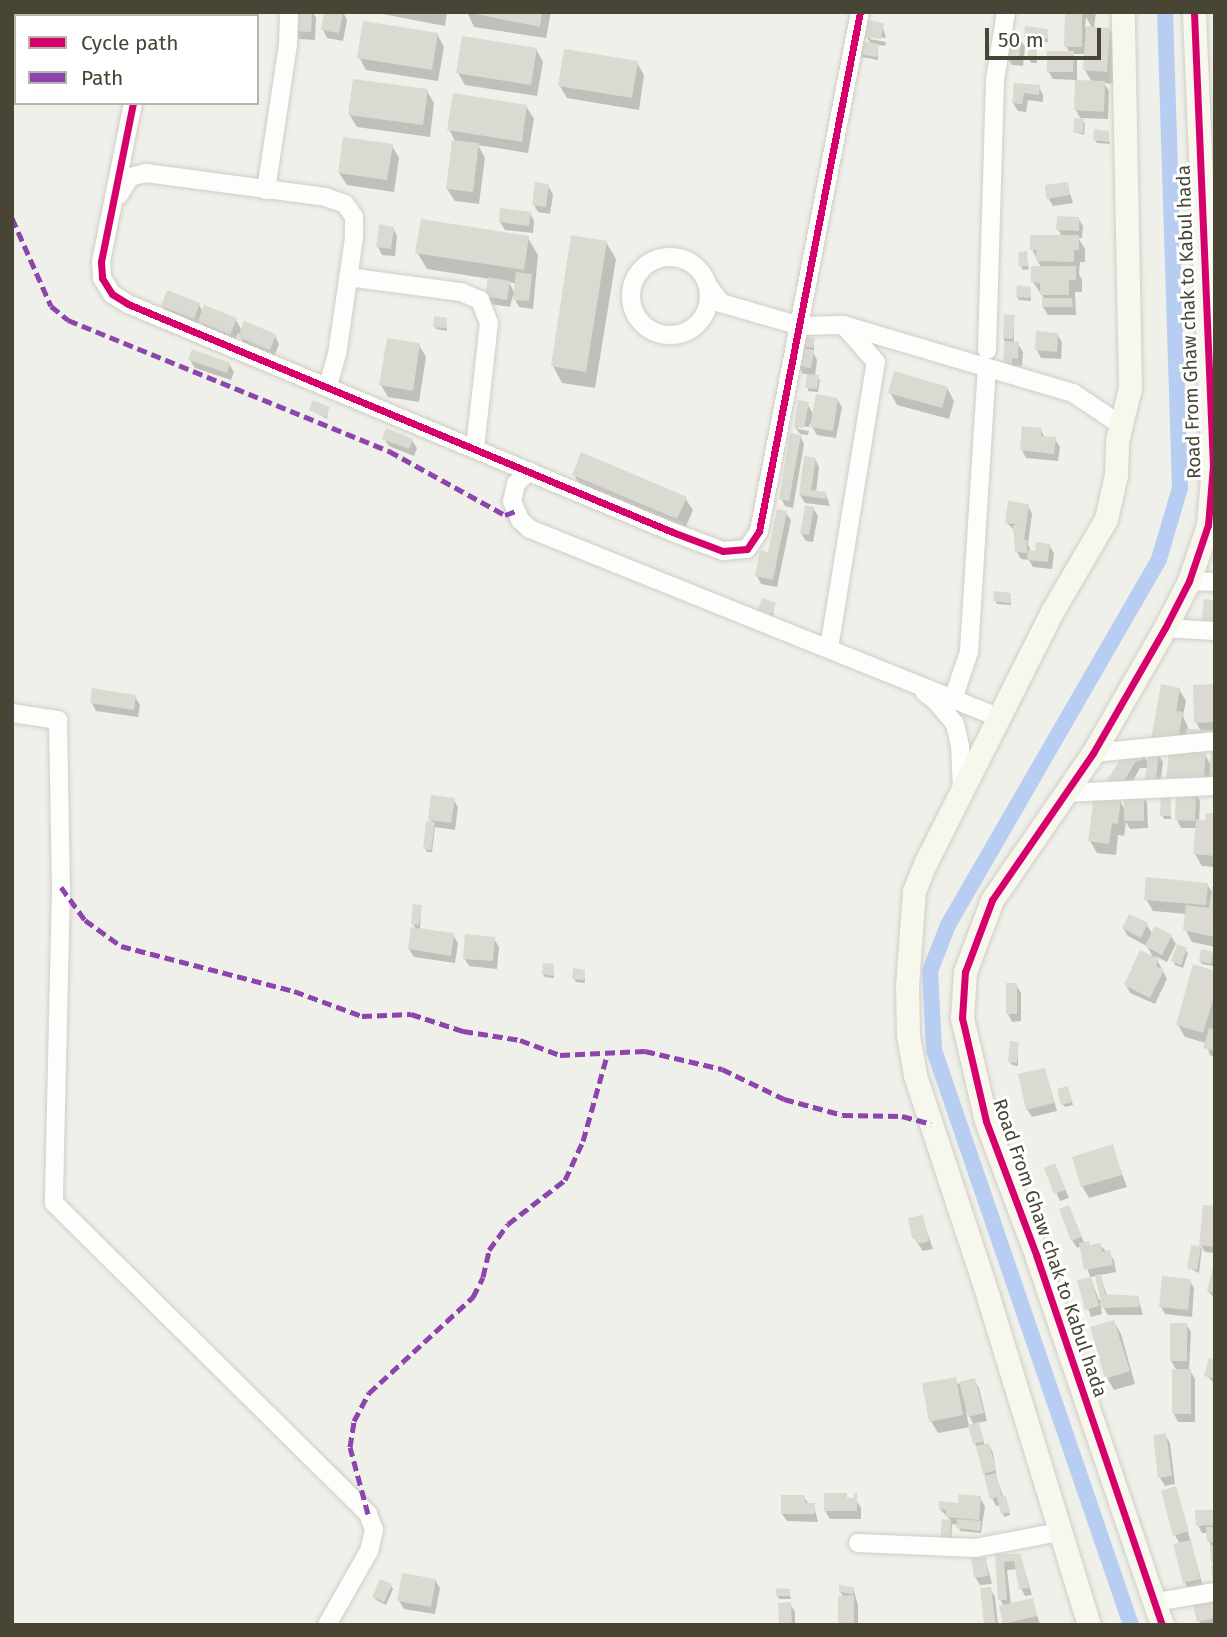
<!DOCTYPE html>
<html>
<head>
<meta charset="utf-8">
<style>
  body { margin:0 }
  #map { position:relative; width:1227px; height:1637px; overflow:hidden; background:#f0f0ea; font-family:"Fira Sans",sans-serif }
  div>[style] { position:absolute }
  .shadow>* { inset:0; background:#0003 }
  .canal>* { height:16px; margin:-8px; padding:0 8px; transform-origin:8px; border-radius:8px; background:#b7cdf2 }
  .building>* { inset:0; background:#dad9d2 }
  .roads { filter:drop-shadow(0 0 2px #cecec7) drop-shadow(0 0 2px #cecec7) }
  .street>* { height:18px; margin:-9px; padding:0 9px; transform-origin:9px; border-radius:9px; background:#fdfdfc }
  .street>.ring { margin:-9px; padding:0; box-sizing:content-box; background:none; border:18px solid #fdfdfc; border-radius:50% }
  .secondary>* { height:23px; margin:-11.5px; padding:0 11.5px; transform-origin:11.5px; border-radius:11.5px; background:#f7f7ee }
  .quiet>* { height:5px; margin-top:-2.5px; transform-origin:0; background:repeating-linear-gradient(90deg,#8e44ad 0 10px,transparent 0 15px) }
  .cycleway>* { height:7px; margin:-3.5px; padding:0 3.5px; transform-origin:3.5px; border-radius:3.5px; background:#d6006c }
  span { translate:-50% -50%; white-space:nowrap; text-align:center; line-height:1.15; -webkit-text-stroke:6px #fff; paint-order:stroke }
  .street-label { font-size:19px; color:#484535 }
  .frame { position:absolute; inset:0; border:14px solid #484535; pointer-events:none }
  .legend { position:absolute; left:14px; top:14px; width:245px; height:91px; box-sizing:border-box; background:#fff; border:2px solid #b6b5ae; margin:0; padding:9px 12px; list-style:none; font-size:21px; color:#484535 }
  .legend li { display:flex; align-items:center; gap:14px; height:35px }
  .legend b { width:35px; border:2px solid #b6b5ae }
  .scale { position:absolute; left:985px; top:28px; width:116px; height:32px; box-sizing:border-box; border:4px solid #484535; border-top:0; padding-left:9px; font-size:21px; line-height:24px; white-space:nowrap; color:#484535; -webkit-text-stroke:5px #fff; paint-order:stroke }
</style>
</head>
<body>
<div id="map">
  <div class="shadow">
    <div style="clip-path:polygon(295px 12px,313px 12px,316px 18px,315px 40px,299px 39px,294px 31px)"></div>
    <div style="clip-path:polygon(343px 12px,347px 20px,343px 41px,327px 38px,323px 30px)"></div>
    <div style="clip-path:polygon(372px 12px,447px 12px,445px 26px)"></div>
    <div style="clip-path:polygon(467px 12px,551px 12px,546px 38px,474px 27px)"></div>
    <div style="clip-path:polygon(evenodd,1066px 12px,1096px 12px,1094px 28px,1109px 29px,1117px 42px,1114px 84px,1104px 83px,1109px 91px,1108px 119px,1081px 118px,1085px 124px,1084px 135px,1075px 132px,1082px 121px,1076px 110px,1092px 82px,1085px 70px,1086px 54px,1073px 54px,1077px 61px,1077px 80px,1053px 79px,1048px 71px,1070px 53px,1066px 46px,1066px 12px,1086px 17px,1092px 28px,1085px 28px,1086px 17px)"></div>
    <div style="clip-path:polygon(882px 24px,886px 38px,870px 36px,870px 39px,886px 42px,885px 46px,878px 45px,878px 60px,862px 57px,860px 53px,871px 44px,867px 37px)"></div>
    <div style="clip-path:polygon(1047px 30px,1048px 42px,1028px 40px,1026px 36px)"></div>
    <div style="clip-path:polygon(437px 34px,444px 47px,438px 81px,366px 70px,359px 57px)"></div>
    <div style="clip-path:polygon(1020px 39px,1025px 47px,1023px 66px,1012px 65px,1007px 57px)"></div>
    <div style="clip-path:polygon(536px 49px,543px 62px,537px 96px,465px 85px,458px 73px)"></div>
    <div style="clip-path:polygon(1036px 50px,1037px 63px,1031px 63px,1029px 59px)"></div>
    <div style="clip-path:polygon(637px 63px,644px 75px,639px 110px,567px 98px,560px 86px)"></div>
    <div style="clip-path:polygon(1016px 85px,1039px 87px,1043px 95px,1043px 102px,1028px 100px,1026px 112px,1018px 111px,1013px 103px)"></div>
    <div style="clip-path:polygon(427px 91px,434px 103px,430px 137px,357px 127px,349px 114px)"></div>
    <div style="clip-path:polygon(526px 106px,534px 119px,528px 153px,478px 145px,485px 158px,479px 204px,455px 201px,447px 189px,456px 143px,449px 129px)"></div>
    <div style="clip-path:polygon(1108px 132px,1110px 144px,1097px 143px,1095px 140px)"></div>
    <div style="clip-path:polygon(392px 146px,399px 158px,394px 192px,347px 185px,339px 173px)"></div>
    <div style="clip-path:polygon(1067px 184px,1073px 203px,1053px 206px,1048px 198px)"></div>
    <div style="clip-path:polygon(548px 186px,553px 194px,550px 214px,538px 212px,534px 205px)"></div>
    <div style="clip-path:polygon(530px 213px,534px 221px,533px 233px,505px 230px,500px 222px)"></div>
    <div style="clip-path:polygon(1078px 218px,1083px 226px,1082px 238px,1078px 238px,1085px 249px,1085px 262px,1080px 262px,1079px 274px,1082px 280px,1082px 292px,1075px 292px,1076px 315px,1048px 315px,1043px 307px,1045px 300px,1033px 282px,1041px 267px,1032px 249px,1062px 237px,1058px 229px)"></div>
    <div style="clip-path:polygon(393px 228px,397px 236px,395px 256px,382px 255px,378px 247px)"></div>
    <div style="clip-path:polygon(evenodd,528px 238px,538px 255px,533px 309px,519px 307px,513px 295px,510px 307px,491px 304px,487px 296px,490px 279px,427px 269px,417px 252px,528px 238px,509px 282px,517px 284px,515px 294px,509px 282px)"></div>
    <div style="clip-path:polygon(606px 242px,616px 259px,595px 388px,562px 383px,553px 366px)"></div>
    <div style="clip-path:polygon(1026px 253px,1029px 269px,1023px 270px,1021px 267px)"></div>
    <div style="clip-path:polygon(1030px 289px,1031px 301px,1019px 300px,1017px 297px)"></div>
    <div style="clip-path:polygon(199px 304px,203px 313px,236px 320px,242px 331px,275px 336px,279px 344px,274px 357px,244px 344px,238px 333px,235px 341px,204px 329px,200px 321px,198px 326px,168px 314px,163px 306px)"></div>
    <div style="clip-path:polygon(1014px 317px,1014px 343px,1018px 344px,1023px 352px,1022px 366px,1016px 366px,1015px 377px,1005px 369px,1004px 338px)"></div>
    <div style="clip-path:polygon(446px 319px,447px 331px,436px 329px,434px 326px)"></div>
    <div style="clip-path:polygon(1057px 334px,1062px 342px,1061px 359px,1041px 358px,1037px 350px)"></div>
    <div style="clip-path:polygon(814px 341px,814px 350px,812px 350px,817px 360px,815px 376px,820px 380px,818px 392px,808px 391px,808px 374px,803px 374px,798px 366px,800px 345px)"></div>
    <div style="clip-path:polygon(419px 345px,426px 357px,419px 402px,388px 397px,381px 385px)"></div>
    <div style="clip-path:polygon(190px 360px,229px 364px,234px 372px,231px 380px,195px 368px)"></div>
    <div style="clip-path:polygon(947px 388px,954px 401px,949px 419px,897px 405px,890px 392px)"></div>
    <div style="clip-path:polygon(837px 399px,842px 407px,836px 438px,817px 435px,810px 423px,809px 427px,798px 426px,798px 429px,809px 431px,808px 435px,800px 434px,795px 426px,807px 404px,814px 415px)"></div>
    <div style="clip-path:polygon(328px 408px,327px 419px,311px 410px)"></div>
    <div style="clip-path:polygon(1041px 430px,1045px 438px,1055px 439px,1060px 447px,1058px 461px,1026px 458px,1022px 450px)"></div>
    <div style="clip-path:polygon(800px 436px,804px 444px,793px 508px,785px 506px,781px 498px)"></div>
    <div style="clip-path:polygon(384px 438px,412px 440px,417px 448px,414px 456px,389px 446px)"></div>
    <div style="clip-path:polygon(815px 459px,819px 467px,816px 493px,826px 494px,830px 506px,805px 503px,800px 495px)"></div>
    <div style="clip-path:polygon(574px 475px,685px 498px,693px 510px,684px 531px,581px 487px)"></div>
    <div style="clip-path:polygon(1028px 506px,1032px 514px,1028px 544px,1031px 552px,1036px 553px,1049px 545px,1054px 553px,1052px 569px,1033px 567px,1029px 560px,1021px 559px,1017px 552px,1015px 531px,1007px 523px)"></div>
    <div style="clip-path:polygon(813px 508px,818px 516px,813px 542px,806px 541px,801px 533px)"></div>
    <div style="clip-path:polygon(786px 513px,791px 520px,777px 587px,761px 584px,757px 576px,770px 554px)"></div>
    <div style="clip-path:polygon(1010px 595px,1011px 605px,997px 604px,995px 600px)"></div>
    <div style="clip-path:polygon(774px 604px,773px 616px,760px 609px)"></div>
    <div style="clip-path:polygon(evenodd,1215px 686px,1210px 796px,1197px 795px,1200px 801px,1199px 821px,1207px 822px,1215px 814px,1215px 867px,1202px 866px,1195px 854px,1197px 828px,1181px 828px,1177px 820px,1178px 794px,1170px 754px,1179px 689px,1186px 701px,1183px 716px,1189px 730px,1201px 731px,1196px 722px,1215px 686px,1213px 749px,1211px 766px,1205px 754px,1185px 753px,1213px 749px)"></div>
    <div style="clip-path:polygon(135px 697px,140px 705px,138px 717px,96px 711px,92px 703px)"></div>
    <div style="clip-path:polygon(1142px 753px,1149px 764px,1158px 754px,1163px 762px,1159px 792px,1148px 768px,1140px 768px,1125px 795px,1143px 795px,1147px 802px,1148px 828px,1130px 829px,1126px 822px,1124px 836px,1118px 835px,1116px 855px,1097px 853px,1090px 841px,1120px 801px,1125px 810px,1125px 796px,1113px 787px,1109px 780px)"></div>
    <div style="clip-path:polygon(1170px 795px,1171px 819px,1164px 819px,1162px 815px)"></div>
    <div style="clip-path:polygon(453px 799px,458px 807px,455px 830px,435px 827px,432px 852px,427px 852px,425px 848px,432px 823px,430px 819px)"></div>
    <div style="clip-path:polygon(1207px 884px,1213px 894px,1215px 889px,1215px 947px,1192px 942px,1185px 929px,1187px 914px,1153px 911px,1146px 899px)"></div>
    <div style="clip-path:polygon(421px 907px,420px 930px,453px 935px,458px 943px,455px 963px,414px 957px,409px 949px,416px 929px,413px 924px)"></div>
    <div style="clip-path:polygon(1147px 925px,1153px 935px,1171px 936px,1176px 944px,1167px 962px,1155px 956px,1167px 979px,1155px 1004px,1130px 993px,1126px 985px,1154px 959px,1147px 946px,1128px 936px,1123px 928px)"></div>
    <div style="clip-path:polygon(494px 939px,499px 947px,497px 969px,469px 966px,464px 958px)"></div>
    <div style="clip-path:polygon(1186px 950px,1188px 953px,1183px 968px,1175px 965px,1173px 961px)"></div>
    <div style="clip-path:polygon(1213px 953px,1213px 966px,1202px 964px,1200px 961px)"></div>
    <div style="clip-path:polygon(553px 966px,554px 978px,545px 977px,543px 974px)"></div>
    <div style="clip-path:polygon(584px 971px,585px 983px,576px 982px,574px 978px)"></div>
    <div style="clip-path:polygon(1215px 972px,1214px 1031px,1215px 1057px,1210px 1055px,1206px 1043px,1185px 1037px,1178px 1025px)"></div>
    <div style="clip-path:polygon(1016px 985px,1021px 993px,1021px 1021px,1012px 1022px,1008px 1014px)"></div>
    <div style="clip-path:polygon(1018px 1044px,1018px 1066px,1012px 1065px,1010px 1062px)"></div>
    <div style="clip-path:polygon(1045px 1070px,1057px 1111px,1032px 1117px,1027px 1109px)"></div>
    <div style="clip-path:polygon(1069px 1091px,1073px 1105px,1065px 1107px,1063px 1104px)"></div>
    <div style="clip-path:polygon(1112px 1147px,1127px 1187px,1089px 1198px,1082px 1186px)"></div>
    <div style="clip-path:polygon(1055px 1165px,1069px 1198px,1060px 1201px,1046px 1169px)"></div>
    <div style="clip-path:polygon(1069px 1207px,1085px 1245px,1100px 1245px,1114px 1260px,1116px 1272px,1100px 1275px,1107px 1296px,1138px 1298px,1143px 1315px,1108px 1315px,1100px 1302px,1102px 1314px,1091px 1317px,1079px 1282px,1091px 1279px,1099px 1300px,1102px 1300px,1097px 1276px,1090px 1277px,1081px 1246px,1077px 1248px,1072px 1240px)"></div>
    <div style="clip-path:polygon(1215px 1208px,1215px 1253px,1205px 1252px,1200px 1244px)"></div>
    <div style="clip-path:polygon(922px 1217px,933px 1249px,923px 1251px,914px 1238px)"></div>
    <div style="clip-path:polygon(1192px 1247px,1202px 1248px,1199px 1273px,1189px 1268px)"></div>
    <div style="clip-path:polygon(1215px 1262px,1215px 1299px,1208px 1291px)"></div>
    <div style="clip-path:polygon(1190px 1281px,1194px 1288px,1192px 1317px,1165px 1314px,1161px 1307px)"></div>
    <div style="clip-path:polygon(1114px 1322px,1121px 1334px,1135px 1384px,1114px 1390px,1107px 1378px)"></div>
    <div style="clip-path:polygon(1186px 1324px,1191px 1332px,1189px 1369px,1195px 1379px,1195px 1422px,1178px 1422px,1174px 1414px,1177px 1371px,1171px 1361px)"></div>
    <div style="clip-path:polygon(1215px 1362px,1215px 1384px,1206px 1375px)"></div>
    <div style="clip-path:polygon(evenodd,956px 1379px,958px 1384px,974px 1380px,979px 1388px,987px 1421px,977px 1423px,985px 1446px,989px 1445px,993px 1453px,997px 1479px,1010px 1515px,1004px 1517px,1000px 1505px,996px 1506px,992px 1498px,970px 1427px,938px 1433px,931px 1421px,956px 1379px,966px 1412px,967px 1412px,974px 1425px,969px 1426px,966px 1412px)"></div>
    <div style="clip-path:polygon(1165px 1435px,1170px 1443px,1175px 1484px,1165px 1486px,1160px 1478px)"></div>
    <div style="clip-path:polygon(1176px 1488px,1203px 1587px,1189px 1590px,1185px 1583px,1180px 1544px,1175px 1535px)"></div>
    <div style="clip-path:polygon(846px 1495px,848px 1500px,856px 1500px,861px 1508px,861px 1519px,830px 1519px,825px 1511px)"></div>
    <div style="clip-path:polygon(804px 1497px,809px 1505px,814px 1505px,818px 1522px,787px 1521px,782px 1514px)"></div>
    <div style="clip-path:polygon(980px 1498px,985px 1506px,981px 1533px,960px 1531px,958px 1525px,952px 1524px,951px 1544px,943px 1543px,951px 1521px,940px 1509px)"></div>
    <div style="clip-path:polygon(1215px 1511px,1215px 1566px,1208px 1533px,1202px 1533px,1198px 1525px)"></div>
    <div style="clip-path:polygon(1020px 1555px,1032px 1595px,1025px 1596px,1021px 1588px,1017px 1569px,1007px 1570px,1011px 1605px,1032px 1600px,1040px 1624px,1005px 1624px,1001px 1607px,1004px 1607px,1000px 1599px,997px 1556px)"></div>
    <div style="clip-path:polygon(985px 1558px,992px 1584px,980px 1585px,975px 1577px)"></div>
    <div style="clip-path:polygon(435px 1580px,440px 1588px,435px 1614px,404px 1609px,399px 1601px)"></div>
    <div style="clip-path:polygon(391px 1586px,393px 1589px,386px 1605px,376px 1600px,374px 1597px)"></div>
    <div style="clip-path:polygon(853px 1588px,858px 1605px,858px 1625px,840px 1625px,844px 1597px,840px 1592px)"></div>
    <div style="clip-path:polygon(990px 1589px,995px 1597px,998px 1625px,986px 1625px)"></div>
    <div style="clip-path:polygon(789px 1591px,791px 1599px,779px 1599px,777px 1595px)"></div>
    <div style="clip-path:polygon(1210px 1597px,1214px 1604px,1211px 1604px,1215px 1625px,1201px 1625px,1199px 1621px)"></div>
    <div style="clip-path:polygon(790px 1604px,795px 1612px,795px 1625px,780px 1625px)"></div>
  </div>
  <div class="canal">
    <div style="left:1131px;top:1625px;width:608px;rotate:-108.91deg"></div>
    <div style="left:934px;top:1050px;width:79px;rotate:-92.9deg"></div>
    <div style="left:930px;top:971px;width:49px;rotate:-68.6deg"></div>
    <div style="left:948px;top:925px;width:422px;rotate:-60deg"></div>
    <div style="left:1159px;top:559px;width:74px;rotate:-73.5deg"></div>
    <div style="left:1180px;top:488px;width:476px;rotate:-91.8deg"></div>
  </div>
  <div class="building">
    <div style="clip-path:polygon(293px 12px,312px 12px,311px 32px,292px 31px)"></div>
    <div style="clip-path:polygon(324px 12px,343px 12px,339px 33px,321px 30px)"></div>
    <div style="clip-path:polygon(466px 12px,542px 12px,540px 27px)"></div>
    <div style="clip-path:polygon(1065px 12px,1082px 12px,1082px 47px,1064px 47px)"></div>
    <div style="clip-path:polygon(867px 20px,884px 23px,881px 39px,865px 37px)"></div>
    <div style="clip-path:polygon(363px 21px,438px 33px,432px 70px,357px 58px)"></div>
    <div style="clip-path:polygon(1025px 26px,1048px 29px,1047px 39px,1024px 37px)"></div>
    <div style="clip-path:polygon(1086px 26px,1110px 28px,1107px 72px,1083px 70px)"></div>
    <div style="clip-path:polygon(462px 36px,537px 48px,531px 85px,456px 73px)"></div>
    <div style="clip-path:polygon(1007px 36px,1021px 37px,1019px 58px,1005px 57px)"></div>
    <div style="clip-path:polygon(860px 41px,879px 44px,877px 57px,858px 54px)"></div>
    <div style="clip-path:polygon(1029px 48px,1037px 49px,1036px 60px,1027px 60px)"></div>
    <div style="clip-path:polygon(564px 49px,638px 61px,632px 98px,558px 86px)"></div>
    <div style="clip-path:polygon(1047px 51px,1074px 51px,1073px 72px,1047px 72px)"></div>
    <div style="clip-path:polygon(353px 79px,428px 89px,423px 125px,348px 115px)"></div>
    <div style="clip-path:polygon(1075px 80px,1105px 81px,1104px 112px,1074px 110px)"></div>
    <div style="clip-path:polygon(1014px 83px,1040px 85px,1039px 95px,1024px 93px,1022px 104px,1012px 103px)"></div>
    <div style="clip-path:polygon(453px 93px,527px 105px,522px 142px,447px 130px)"></div>
    <div style="clip-path:polygon(1074px 118px,1084px 119px,1083px 133px,1073px 132px)"></div>
    <div style="clip-path:polygon(1094px 129px,1109px 131px,1109px 142px,1093px 140px)"></div>
    <div style="clip-path:polygon(343px 137px,393px 144px,387px 180px,338px 173px)"></div>
    <div style="clip-path:polygon(452px 140px,479px 143px,473px 192px,446px 189px)"></div>
    <div style="clip-path:polygon(535px 182px,549px 184px,546px 207px,532px 205px)"></div>
    <div style="clip-path:polygon(1068px 182px,1070px 195px,1046px 199px,1045px 185px)"></div>
    <div style="clip-path:polygon(500px 208px,531px 212px,529px 226px,499px 222px)"></div>
    <div style="clip-path:polygon(1057px 216px,1079px 217px,1079px 231px,1056px 230px)"></div>
    <div style="clip-path:polygon(421px 219px,529px 236px,524px 270px,415px 253px)"></div>
    <div style="clip-path:polygon(379px 224px,394px 227px,391px 249px,376px 247px)"></div>
    <div style="clip-path:polygon(571px 235px,607px 241px,586px 372px,551px 366px)"></div>
    <div style="clip-path:polygon(1030px 235px,1079px 235px,1079px 250px,1074px 250px,1074px 262px,1036px 261px,1036px 250px,1030px 250px)"></div>
    <div style="clip-path:polygon(1027px 251px,1028px 266px,1019px 267px,1018px 252px)"></div>
    <div style="clip-path:polygon(1031px 266px,1076px 266px,1076px 280px,1069px 280px,1069px 295px,1040px 295px,1040px 283px,1031px 282px)"></div>
    <div style="clip-path:polygon(516px 272px,532px 274px,529px 301px,513px 300px)"></div>
    <div style="clip-path:polygon(488px 277px,510px 281px,507px 300px,485px 296px)"></div>
    <div style="clip-path:polygon(1017px 285px,1031px 287px,1030px 298px,1016px 297px)"></div>
    <div style="clip-path:polygon(167px 290px,200px 303px,194px 319px,161px 306px)"></div>
    <div style="clip-path:polygon(1042px 298px,1072px 298px,1073px 307px,1042px 307px)"></div>
    <div style="clip-path:polygon(204px 305px,237px 318px,230px 335px,198px 321px)"></div>
    <div style="clip-path:polygon(1004px 314px,1015px 315px,1013px 339px,1003px 338px)"></div>
    <div style="clip-path:polygon(434px 316px,447px 318px,446px 328px,433px 327px)"></div>
    <div style="clip-path:polygon(244px 321px,276px 334px,270px 350px,238px 337px)"></div>
    <div style="clip-path:polygon(1036px 331px,1058px 333px,1057px 352px,1035px 350px)"></div>
    <div style="clip-path:polygon(800px 336px,815px 339px,813px 348px,798px 345px)"></div>
    <div style="clip-path:polygon(387px 338px,420px 343px,413px 391px,379px 385px)"></div>
    <div style="clip-path:polygon(1004px 341px,1019px 342px,1018px 359px,1012px 358px,1012px 370px,1003px 369px)"></div>
    <div style="clip-path:polygon(799px 348px,814px 350px,811px 368px,796px 366px)"></div>
    <div style="clip-path:polygon(192px 349px,230px 363px,227px 373px,188px 360px)"></div>
    <div style="clip-path:polygon(894px 371px,948px 387px,942px 408px,888px 393px)"></div>
    <div style="clip-path:polygon(807px 374px,819px 375px,817px 389px,805px 388px)"></div>
    <div style="clip-path:polygon(816px 394px,838px 398px,833px 431px,810px 427px)"></div>
    <div style="clip-path:polygon(313px 400px,330px 407px,326px 417px,309px 410px)"></div>
    <div style="clip-path:polygon(798px 400px,809px 402px,804px 428px,794px 427px)"></div>
    <div style="clip-path:polygon(1022px 426px,1042px 428px,1041px 436px,1056px 437px,1054px 454px,1020px 450px)"></div>
    <div style="clip-path:polygon(386px 428px,413px 439px,409px 449px,382px 439px)"></div>
    <div style="clip-path:polygon(790px 433px,801px 435px,789px 501px,779px 499px)"></div>
    <div style="clip-path:polygon(581px 452px,687px 497px,677px 519px,572px 475px)"></div>
    <div style="clip-path:polygon(804px 456px,816px 458px,811px 490px,827px 492px,826px 499px,799px 495px)"></div>
    <div style="clip-path:polygon(1008px 501px,1029px 504px,1024px 540px,1027px 540px,1027px 553px,1015px 552px,1013px 525px,1021px 525px,1005px 523px)"></div>
    <div style="clip-path:polygon(805px 505px,814px 507px,809px 535px,800px 534px)"></div>
    <div style="clip-path:polygon(777px 509px,787px 511px,773px 580px,755px 576px,760px 550px,768px 552px)"></div>
    <div style="clip-path:polygon(1036px 542px,1050px 544px,1048px 562px,1027px 560px,1028px 550px,1035px 551px)"></div>
    <div style="clip-path:polygon(994px 591px,1011px 593px,1010px 603px,993px 601px)"></div>
    <div style="clip-path:polygon(762px 598px,776px 603px,772px 614px,758px 610px)"></div>
    <div style="clip-path:polygon(1204px 599px,1215px 601px,1215px 626px,1201px 625px)"></div>
    <div style="clip-path:polygon(1161px 684px,1180px 688px,1176px 711px,1183px 712px,1177px 745px,1151px 740px)"></div>
    <div style="clip-path:polygon(1215px 684px,1215px 722px,1194px 723px,1193px 685px)"></div>
    <div style="clip-path:polygon(92px 688px,136px 695px,134px 710px,90px 703px)"></div>
    <div style="clip-path:polygon(1186px 729px,1212px 730px,1212px 741px,1185px 740px)"></div>
    <div style="clip-path:polygon(1211px 748px,1215px 748px,1215px 780px,1209px 780px)"></div>
    <div style="clip-path:polygon(1169px 750px,1206px 753px,1203px 785px,1166px 782px)"></div>
    <div style="clip-path:polygon(1143px 751px,1142px 760px,1136px 761px,1120px 788px,1107px 780px,1123px 755px)"></div>
    <div style="clip-path:polygon(1149px 751px,1159px 752px,1155px 785px,1144px 784px)"></div>
    <div style="clip-path:polygon(1176px 790px,1196px 791px,1195px 821px,1175px 820px)"></div>
    <div style="clip-path:polygon(1124px 793px,1144px 793px,1144px 821px,1124px 821px)"></div>
    <div style="clip-path:polygon(1161px 793px,1171px 793px,1171px 816px,1160px 816px)"></div>
    <div style="clip-path:polygon(431px 795px,455px 798px,451px 823px,428px 820px)"></div>
    <div style="clip-path:polygon(1094px 796px,1121px 799px,1118px 824px,1112px 823px,1109px 844px,1088px 841px)"></div>
    <div style="clip-path:polygon(1206px 813px,1215px 813px,1215px 856px,1193px 854px,1196px 819px,1205px 820px)"></div>
    <div style="clip-path:polygon(426px 821px,435px 822px,431px 850px,423px 849px)"></div>
    <div style="clip-path:polygon(1146px 877px,1208px 883px,1206px 905px,1144px 900px)"></div>
    <div style="clip-path:polygon(1212px 887px,1215px 887px,1215px 937px,1183px 930px,1186px 905px,1209px 908px)"></div>
    <div style="clip-path:polygon(413px 904px,422px 905px,419px 925px,411px 924px)"></div>
    <div style="clip-path:polygon(1129px 914px,1148px 923px,1141px 938px,1122px 928px)"></div>
    <div style="clip-path:polygon(1155px 926px,1172px 935px,1162px 955px,1145px 946px)"></div>
    <div style="clip-path:polygon(411px 927px,454px 933px,451px 956px,408px 949px)"></div>
    <div style="clip-path:polygon(465px 934px,495px 937px,493px 961px,463px 959px)"></div>
    <div style="clip-path:polygon(1177px 944px,1187px 948px,1181px 965px,1171px 961px)"></div>
    <div style="clip-path:polygon(1201px 949px,1214px 952px,1211px 964px,1199px 961px)"></div>
    <div style="clip-path:polygon(1140px 950px,1159px 959px,1156px 966px,1164px 970px,1150px 998px,1124px 985px)"></div>
    <div style="clip-path:polygon(543px 963px,554px 964px,553px 976px,542px 974px)"></div>
    <div style="clip-path:polygon(1193px 964px,1215px 971px,1215px 994px,1203px 1033px,1176px 1025px)"></div>
    <div style="clip-path:polygon(573px 968px,585px 970px,584px 980px,572px 979px)"></div>
    <div style="clip-path:polygon(1006px 983px,1017px 983px,1017px 1014px,1006px 1014px)"></div>
    <div style="clip-path:polygon(1209px 1028px,1215px 1029px,1215px 1051px,1203px 1048px)"></div>
    <div style="clip-path:polygon(1010px 1041px,1019px 1042px,1017px 1063px,1008px 1062px)"></div>
    <div style="clip-path:polygon(1045px 1068px,1054px 1103px,1026px 1110px,1018px 1074px)"></div>
    <div style="clip-path:polygon(1068px 1086px,1072px 1102px,1061px 1105px,1057px 1089px)"></div>
    <div style="clip-path:polygon(1113px 1144px,1122px 1175px,1081px 1187px,1072px 1157px)"></div>
    <div style="clip-path:polygon(1055px 1163px,1066px 1190px,1054px 1194px,1044px 1168px)"></div>
    <div style="clip-path:polygon(1069px 1205px,1082px 1237px,1071px 1241px,1059px 1209px)"></div>
    <div style="clip-path:polygon(1203px 1205px,1215px 1206px,1214px 1247px,1199px 1245px)"></div>
    <div style="clip-path:polygon(923px 1215px,929px 1241px,917px 1244px,915px 1238px,912px 1239px,908px 1218px)"></div>
    <div style="clip-path:polygon(1089px 1241px,1090px 1245px,1101px 1243px,1102px 1252px,1110px 1250px,1113px 1265px,1084px 1270px,1079px 1243px)"></div>
    <div style="clip-path:polygon(1191px 1245px,1201px 1246px,1197px 1270px,1187px 1269px)"></div>
    <div style="clip-path:polygon(1215px 1259px,1215px 1293px,1207px 1291px)"></div>
    <div style="clip-path:polygon(1101px 1274px,1105px 1294px,1139px 1296px,1139px 1307px,1102px 1308px,1095px 1275px)"></div>
    <div style="clip-path:polygon(1162px 1276px,1191px 1279px,1188px 1310px,1159px 1307px)"></div>
    <div style="clip-path:polygon(1091px 1277px,1099px 1306px,1085px 1310px,1077px 1280px)"></div>
    <div style="clip-path:polygon(1114px 1320px,1130px 1371px,1105px 1379px,1090px 1327px)"></div>
    <div style="clip-path:polygon(1170px 1323px,1187px 1323px,1187px 1361px,1170px 1361px)"></div>
    <div style="clip-path:polygon(1209px 1358px,1215px 1360px,1215px 1379px,1204px 1376px)"></div>
    <div style="clip-path:polygon(1172px 1369px,1191px 1369px,1191px 1414px,1172px 1414px)"></div>
    <div style="clip-path:polygon(956px 1377px,963px 1415px,929px 1422px,922px 1383px)"></div>
    <div style="clip-path:polygon(975px 1378px,984px 1413px,968px 1417px,959px 1382px)"></div>
    <div style="clip-path:polygon(979px 1422px,984px 1441px,973px 1444px,968px 1425px)"></div>
    <div style="clip-path:polygon(1166px 1433px,1172px 1476px,1158px 1478px,1153px 1435px)"></div>
    <div style="clip-path:polygon(989px 1443px,996px 1470px,983px 1474px,976px 1446px)"></div>
    <div style="clip-path:polygon(996px 1473px,1002px 1497px,1006px 1496px,1010px 1512px,1001px 1514px,997px 1497px,990px 1499px,984px 1476px)"></div>
    <div style="clip-path:polygon(1176px 1486px,1189px 1531px,1173px 1536px,1161px 1491px)"></div>
    <div style="clip-path:polygon(824px 1493px,847px 1493px,847px 1498px,854px 1498px,854px 1493px,857px 1493px,857px 1511px,824px 1511px)"></div>
    <div style="clip-path:polygon(959px 1494px,981px 1496px,979px 1520px,946px 1517px,946px 1510px,939px 1509px,939px 1501px,958px 1503px)"></div>
    <div style="clip-path:polygon(781px 1495px,805px 1495px,805px 1503px,815px 1503px,815px 1514px,781px 1514px)"></div>
    <div style="clip-path:polygon(1195px 1510px,1215px 1510px,1215px 1525px,1196px 1526px)"></div>
    <div style="clip-path:polygon(942px 1519px,951px 1520px,950px 1541px,940px 1540px)"></div>
    <div style="clip-path:polygon(957px 1519px,981px 1521px,980px 1531px,956px 1528px)"></div>
    <div style="clip-path:polygon(1206px 1527px,1215px 1527px,1215px 1542px,1207px 1542px)"></div>
    <div style="clip-path:polygon(1191px 1540px,1200px 1579px,1183px 1583px,1173px 1544px)"></div>
    <div style="clip-path:polygon(1210px 1545px,1215px 1545px,1215px 1563px,1211px 1563px)"></div>
    <div style="clip-path:polygon(995px 1554px,1021px 1554px,1029px 1588px,1019px 1589px,1014px 1561px,1004px 1562px,1007px 1600px,998px 1600px)"></div>
    <div style="clip-path:polygon(986px 1557px,988px 1576px,974px 1578px,971px 1558px)"></div>
    <div style="clip-path:polygon(1211px 1566px,1215px 1566px,1215px 1582px,1213px 1583px)"></div>
    <div style="clip-path:polygon(402px 1573px,436px 1579px,431px 1607px,397px 1601px)"></div>
    <div style="clip-path:polygon(380px 1579px,392px 1584px,384px 1602px,372px 1597px)"></div>
    <div style="clip-path:polygon(839px 1585px,854px 1587px,853px 1594px,839px 1592px)"></div>
    <div style="clip-path:polygon(991px 1587px,996px 1625px,984px 1625px,980px 1588px)"></div>
    <div style="clip-path:polygon(776px 1588px,790px 1589px,790px 1596px,776px 1596px)"></div>
    <div style="clip-path:polygon(854px 1595px,854px 1625px,838px 1625px,838px 1596px)"></div>
    <div style="clip-path:polygon(1211px 1595px,1215px 1618px,1197px 1622px,1192px 1600px)"></div>
    <div style="clip-path:polygon(1033px 1598px,1037px 1616px,1003px 1624px,999px 1606px)"></div>
    <div style="clip-path:polygon(791px 1602px,792px 1625px,779px 1625px,778px 1603px)"></div>
  </div>
  <div class="roads">
    <div class="street">
      <div style="left:150px;top:16px;width:4px;rotate:-76deg"></div>
      <div style="left:133px;top:103px;width:162px;rotate:101.4deg"></div>
      <div style="left:101px;top:262px;width:16px;rotate:86deg"></div>
      <div style="left:102px;top:278px;width:19px;rotate:58deg"></div>
      <div style="left:112px;top:294px;width:19px;rotate:32deg"></div>
      <div style="left:128px;top:304px;width:593px;rotate:22.72deg"></div>
      <div style="left:675px;top:533px;width:51px;rotate:20.6deg"></div>
      <div style="left:723px;top:551px;width:24px;rotate:-5deg"></div>
      <div style="left:747px;top:549px;width:22px;rotate:-56deg"></div>
      <div style="left:759px;top:531px;width:529px;rotate:-78.99deg"></div>
      <div style="left:266px;top:190px;width:148px;rotate:-81.4deg"></div>
      <div style="left:288px;top:44px;width:32px;rotate:-88deg"></div>
      <div style="left:119px;top:195px;width:21px;rotate:-59deg"></div>
      <div style="left:130px;top:177px;width:16px;rotate:-14deg"></div>
      <div style="left:146px;top:173px;width:181px;rotate:7.6deg"></div>
      <div style="left:325px;top:197px;width:21px;rotate:19deg"></div>
      <div style="left:345px;top:204px;width:16px;rotate:55deg"></div>
      <div style="left:354px;top:217px;width:21px;rotate:90deg"></div>
      <div style="left:354px;top:238px;width:117px;rotate:98.3deg"></div>
      <div style="left:337px;top:354px;width:33px;rotate:106deg"></div>
      <div class="ring" style="left:631px;top:257px;width:60px;height:60px"></div>
      <div style="left:348px;top:277px;width:114px;rotate:7.6deg"></div>
      <div style="left:461px;top:292px;width:21px;rotate:23deg"></div>
      <div style="left:480px;top:300px;width:25px;rotate:69deg"></div>
      <div style="left:489px;top:323px;width:126px;rotate:96.4deg"></div>
      <div style="left:709px;top:287px;width:20px;rotate:53deg"></div>
      <div style="left:721px;top:303px;width:82px;rotate:16.2deg"></div>
      <div style="left:800px;top:326px;width:43px;rotate:-1.3deg"></div>
      <div style="left:843px;top:325px;width:240px;rotate:16.5deg"></div>
      <div style="left:1073px;top:393px;width:58px;rotate:33.7deg"></div>
      <div style="left:987px;top:350px;width:270px;rotate:-88.3deg"></div>
      <div style="left:995px;top:80px;width:69px;rotate:-80.8deg"></div>
      <div style="left:529px;top:471px;width:18px;rotate:135deg"></div>
      <div style="left:516px;top:484px;width:17px;rotate:103deg"></div>
      <div style="left:512px;top:501px;width:21px;rotate:67deg"></div>
      <div style="left:520px;top:520px;width:13px;rotate:42deg"></div>
      <div style="left:530px;top:529px;width:507px;rotate:21.91deg"></div>
      <div style="left:1189px;top:581px;width:26px;rotate:2deg"></div>
      <div style="left:1165px;top:628px;width:50px;rotate:3.4deg"></div>
      <div style="left:829px;top:648px;width:290px;rotate:-80.7deg"></div>
      <div style="left:876px;top:362px;width:45px;rotate:-131.4deg"></div>
      <div style="left:925px;top:693px;width:12px;rotate:35deg"></div>
      <div style="left:935px;top:700px;width:31px;rotate:50deg"></div>
      <div style="left:955px;top:724px;width:23px;rotate:77deg"></div>
      <div style="left:960px;top:746px;width:42px;rotate:87.3deg"></div>
      <div style="left:953px;top:699px;width:50px;rotate:-71.2deg"></div>
      <div style="left:969px;top:652px;width:285px;rotate:-86.4deg"></div>
      <div style="left:12px;top:713px;width:47px;rotate:8.7deg"></div>
      <div style="left:58px;top:720px;width:167px;rotate:89deg"></div>
      <div style="left:61px;top:887px;width:316px;rotate:91.3deg"></div>
      <div style="left:54px;top:1203px;width:442px;rotate:44.7deg"></div>
      <div style="left:368px;top:1514px;width:17px;rotate:69deg"></div>
      <div style="left:374px;top:1530px;width:22px;rotate:103deg"></div>
      <div style="left:369px;top:1551px;width:85px;rotate:119.6deg"></div>
      <div style="left:1093px;top:753px;width:123px;rotate:-5.6deg"></div>
      <div style="left:1064px;top:793px;width:151px;rotate:-2.7deg"></div>
      <div style="left:858px;top:1543px;width:117px;rotate:2.4deg"></div>
      <div style="left:975px;top:1548px;width:86px;rotate:-10.8deg"></div>
      <div style="left:1156px;top:1602px;width:60px;rotate:-9.6deg"></div>
    </div>
    <div class="secondary">
      <div style="left:1089px;top:1625px;width:344px;rotate:-107.1deg"></div>
      <div style="left:988px;top:1296px;width:233px;rotate:-108.3deg"></div>
      <div style="left:915px;top:1075px;width:40px;rotate:-100deg"></div>
      <div style="left:908px;top:1036px;width:50px;rotate:-91.1deg"></div>
      <div style="left:907px;top:986px;width:95px;rotate:-85.8deg"></div>
      <div style="left:914px;top:891px;width:31px;rotate:-68deg"></div>
      <div style="left:926px;top:862px;width:282px;rotate:-63.3deg"></div>
      <div style="left:1053px;top:610px;width:105px;rotate:-59.8deg"></div>
      <div style="left:1106px;top:519px;width:45px;rotate:-77.2deg"></div>
      <div style="left:1116px;top:475px;width:34px;rotate:-88deg"></div>
      <div style="left:1117px;top:441px;width:55px;rotate:-76.2deg"></div>
      <div style="left:1130px;top:388px;width:376px;rotate:-91.1deg"></div>
      <div style="left:1162px;top:1625px;width:389px;rotate:-108.8deg"></div>
      <div style="left:1037px;top:1257px;width:145px;rotate:-110.6deg"></div>
      <div style="left:986px;top:1121px;width:106px;rotate:-103.1deg"></div>
      <div style="left:962px;top:1018px;width:46px;rotate:-86.3deg"></div>
      <div style="left:965px;top:972px;width:77px;rotate:-69.4deg"></div>
      <div style="left:992px;top:900px;width:178px;rotate:-55.5deg"></div>
      <div style="left:1093px;top:753px;width:144px;rotate:-60.1deg"></div>
      <div style="left:1165px;top:628px;width:53px;rotate:-62.9deg"></div>
      <div style="left:1189px;top:581px;width:59px;rotate:-71.3deg"></div>
      <div style="left:1208px;top:525px;width:59px;rotate:-85.2deg"></div>
      <div style="left:1213px;top:466px;width:454px;rotate:-92.4deg"></div>
    </div>
  </div>
  <div class="quiet">
    <div style="left:12px;top:218px;width:96px;rotate:66.1deg"></div>
    <div style="left:51px;top:306px;width:22px;rotate:39deg"></div>
    <div style="left:68px;top:320px;width:347px;rotate:22.2deg"></div>
    <div style="left:389px;top:451px;width:132px;rotate:28.9deg"></div>
    <div style="left:505px;top:515px;width:12px;rotate:-20deg"></div>
    <div style="left:61px;top:887px;width:41px;rotate:54deg"></div>
    <div style="left:85px;top:920px;width:44px;rotate:35.8deg"></div>
    <div style="left:121px;top:946px;width:179px;rotate:14.6deg"></div>
    <div style="left:294px;top:991px;width:72px;rotate:20.2deg"></div>
    <div style="left:362px;top:1016px;width:49px;rotate:-2.3deg"></div>
    <div style="left:411px;top:1014px;width:55px;rotate:18.1deg"></div>
    <div style="left:463px;top:1031px;width:58px;rotate:9deg"></div>
    <div style="left:520px;top:1040px;width:43px;rotate:20.6deg"></div>
    <div style="left:560px;top:1055px;width:85px;rotate:-2.7deg"></div>
    <div style="left:645px;top:1051px;width:79px;rotate:13.2deg"></div>
    <div style="left:722px;top:1069px;width:69px;rotate:25.8deg"></div>
    <div style="left:784px;top:1099px;width:61px;rotate:15.2deg"></div>
    <div style="left:843px;top:1115px;width:59px;rotate:1deg"></div>
    <div style="left:902px;top:1116px;width:30px;rotate:15deg"></div>
    <div style="left:368px;top:1514px;width:69px;rotate:-105deg"></div>
    <div style="left:350px;top:1447px;width:26px;rotate:-81deg"></div>
    <div style="left:354px;top:1421px;width:32px;rotate:-62deg"></div>
    <div style="left:369px;top:1393px;width:142px;rotate:-42.7deg"></div>
    <div style="left:473px;top:1297px;width:22px;rotate:-63deg"></div>
    <div style="left:483px;top:1277px;width:28px;rotate:-77deg"></div>
    <div style="left:489px;top:1250px;width:32px;rotate:-54deg"></div>
    <div style="left:508px;top:1224px;width:72px;rotate:-37.7deg"></div>
    <div style="left:565px;top:1180px;width:43px;rotate:-65.2deg"></div>
    <div style="left:583px;top:1141px;width:92px;rotate:-74.3deg"></div>
  </div>
  <div class="cycleway">
    <div style="left:133px;top:103px;width:162px;rotate:101.4deg"></div>
    <div style="left:101px;top:262px;width:16px;rotate:86deg"></div>
    <div style="left:102px;top:278px;width:19px;rotate:58deg"></div>
    <div style="left:112px;top:294px;width:19px;rotate:32deg"></div>
    <div style="left:128px;top:304px;width:593px;rotate:22.72deg"></div>
    <div style="left:675px;top:533px;width:51px;rotate:20.6deg"></div>
    <div style="left:723px;top:551px;width:24px;rotate:-5deg"></div>
    <div style="left:747px;top:549px;width:22px;rotate:-56deg"></div>
    <div style="left:759px;top:531px;width:529px;rotate:-78.99deg"></div>
    <div style="left:1162px;top:1625px;width:389px;rotate:-108.8deg"></div>
    <div style="left:1037px;top:1257px;width:145px;rotate:-110.6deg"></div>
    <div style="left:986px;top:1121px;width:106px;rotate:-103.1deg"></div>
    <div style="left:962px;top:1018px;width:46px;rotate:-86.3deg"></div>
    <div style="left:965px;top:972px;width:77px;rotate:-69.4deg"></div>
    <div style="left:992px;top:900px;width:178px;rotate:-55.5deg"></div>
    <div style="left:1093px;top:753px;width:144px;rotate:-60.1deg"></div>
    <div style="left:1165px;top:628px;width:53px;rotate:-62.9deg"></div>
    <div style="left:1189px;top:581px;width:59px;rotate:-71.3deg"></div>
    <div style="left:1208px;top:525px;width:59px;rotate:-85.2deg"></div>
    <div style="left:1213px;top:466px;width:454px;rotate:-92.4deg"></div>
  </div>
  <div class="street-label">
    <span style="left:1189px;top:322px;rotate:-92deg">Road From Ghaw chak to Kabul hada</span>
    <span style="left:1050px;top:1248px;rotate:71deg">Road From Ghaw chak to Kabul hada</span>
  </div>
  <div class="frame"></div>
  <ul class="legend">
  <li><b style="height:9px;background:#d6006c"></b>Cycle path</li>
  <li><b style="height:9px;background:#8e44ad"></b>Path</li>
  </ul>
  <div class="scale">50 m</div>
</div>
</body>
</html>
